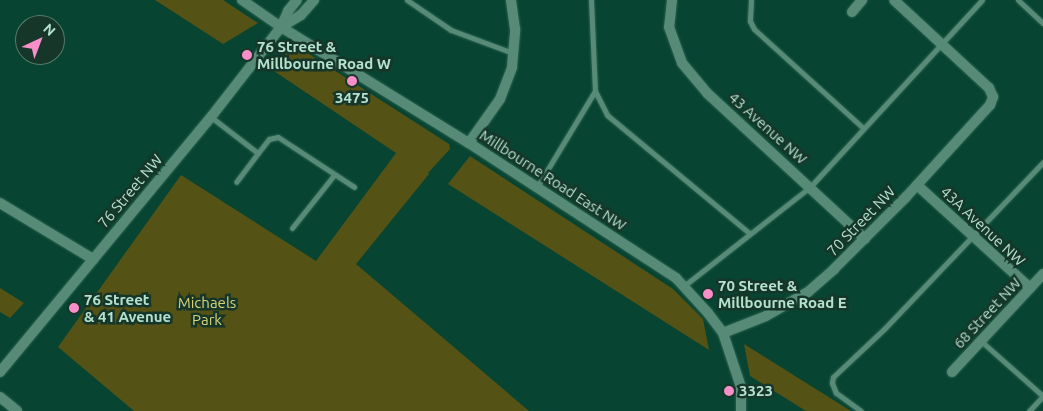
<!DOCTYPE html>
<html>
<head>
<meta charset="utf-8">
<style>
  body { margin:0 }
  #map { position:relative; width:1043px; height:411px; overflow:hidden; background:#084432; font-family:Ubuntu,sans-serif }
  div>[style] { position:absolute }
  .green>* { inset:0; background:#545215 }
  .roads { filter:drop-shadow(0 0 1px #2a6451) drop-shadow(0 0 1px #2a6451) }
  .service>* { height:5px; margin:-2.5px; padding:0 2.5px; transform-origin:2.5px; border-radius:2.5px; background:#578b77 }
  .minor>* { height:10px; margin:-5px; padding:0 5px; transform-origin:5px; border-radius:5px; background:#578b77 }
  .tertiary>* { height:10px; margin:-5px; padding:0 5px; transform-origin:5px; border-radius:5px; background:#578b77 }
  .dots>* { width:14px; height:14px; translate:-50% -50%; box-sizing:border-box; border:2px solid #16362a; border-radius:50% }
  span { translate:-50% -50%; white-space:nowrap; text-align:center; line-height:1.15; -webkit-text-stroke:5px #16362a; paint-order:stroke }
  .poi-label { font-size:15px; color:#b4e2cf; font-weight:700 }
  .left { translate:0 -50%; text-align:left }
  .street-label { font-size:15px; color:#b4e2cf }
  .park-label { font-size:15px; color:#d6d379 }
  .north { position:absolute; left:15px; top:15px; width:50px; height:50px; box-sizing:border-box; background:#16362a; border:1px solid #557b6c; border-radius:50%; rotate:43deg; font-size:14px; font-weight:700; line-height:20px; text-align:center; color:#b4e2cf }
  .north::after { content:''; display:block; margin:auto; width:18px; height:22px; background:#f98fc9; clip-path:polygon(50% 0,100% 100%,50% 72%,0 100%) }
</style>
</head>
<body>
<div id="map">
  <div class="green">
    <div style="clip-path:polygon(155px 0,223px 0,258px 23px,223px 44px)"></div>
    <div style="clip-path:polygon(295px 45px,449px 144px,450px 149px,428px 173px,429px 174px,356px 264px,529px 411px,134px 411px,58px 347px,181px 175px,316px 261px,396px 153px,271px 69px)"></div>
    <div style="clip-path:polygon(470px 156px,673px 289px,703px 319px,709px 350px,448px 184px)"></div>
    <div style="clip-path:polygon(0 288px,24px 303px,10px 318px,0 312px)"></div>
    <div style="clip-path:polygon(744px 344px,851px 411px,806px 411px,750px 376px)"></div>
  </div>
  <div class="roads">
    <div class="service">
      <div style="left:407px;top:0;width:53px;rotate:34.3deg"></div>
      <div style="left:451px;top:30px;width:66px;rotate:20.4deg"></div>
      <div style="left:591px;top:0;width:91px;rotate:87.5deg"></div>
      <div style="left:595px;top:91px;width:27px;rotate:63deg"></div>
      <div style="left:607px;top:115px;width:185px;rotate:39.7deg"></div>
      <div style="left:751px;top:0;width:21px;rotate:93deg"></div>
      <div style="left:750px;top:21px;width:9px;rotate:63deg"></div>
      <div style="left:754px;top:29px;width:147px;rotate:42.2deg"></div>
      <div style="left:1018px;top:0;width:34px;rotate:43deg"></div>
      <div style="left:211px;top:117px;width:59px;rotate:37.5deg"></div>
      <div style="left:258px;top:153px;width:36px;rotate:127deg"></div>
      <div style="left:258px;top:153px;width:18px;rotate:-52deg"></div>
      <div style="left:269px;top:139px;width:9px;rotate:-13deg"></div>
      <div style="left:278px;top:137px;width:91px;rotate:33.3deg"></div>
      <div style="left:537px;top:187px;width:112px;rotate:-58.9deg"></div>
      <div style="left:292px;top:228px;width:68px;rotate:-51.6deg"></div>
      <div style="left:685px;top:285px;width:159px;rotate:-38.1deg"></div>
      <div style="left:810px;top:187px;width:254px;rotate:-47.4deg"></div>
      <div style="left:981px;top:341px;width:83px;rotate:41.6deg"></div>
      <div style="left:861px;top:411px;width:31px;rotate:-144deg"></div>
      <div style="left:836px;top:393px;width:11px;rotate:-112deg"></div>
      <div style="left:832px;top:383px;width:6px;rotate:-81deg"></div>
      <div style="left:833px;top:377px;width:71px;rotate:-43.3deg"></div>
      <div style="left:885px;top:328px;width:229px;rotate:-46.4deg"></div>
      <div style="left:1029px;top:411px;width:19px;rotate:-47deg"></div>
    </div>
    <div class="minor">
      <div style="left:672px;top:0;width:27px;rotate:96deg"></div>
      <div style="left:669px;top:27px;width:38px;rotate:70deg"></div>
      <div style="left:682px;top:63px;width:39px;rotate:50deg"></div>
      <div style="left:707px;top:93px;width:215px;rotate:42.7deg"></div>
      <div style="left:852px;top:12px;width:16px;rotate:-50deg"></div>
      <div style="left:469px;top:143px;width:54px;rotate:-54.8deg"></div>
      <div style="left:500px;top:99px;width:34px;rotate:-69deg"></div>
      <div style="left:512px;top:67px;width:38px;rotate:-85deg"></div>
      <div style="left:515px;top:29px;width:29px;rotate:-98deg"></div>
      <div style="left:917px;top:185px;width:153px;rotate:42.3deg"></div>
      <div style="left:0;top:203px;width:109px;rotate:31.1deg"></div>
      <div style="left:723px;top:333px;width:46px;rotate:-21.6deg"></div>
      <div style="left:766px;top:316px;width:48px;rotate:-29.7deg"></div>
      <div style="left:808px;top:292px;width:35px;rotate:-41deg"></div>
      <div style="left:834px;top:269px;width:102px;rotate:-45deg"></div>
      <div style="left:906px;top:197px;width:125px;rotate:-47.6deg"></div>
      <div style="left:990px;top:105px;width:9px;rotate:-69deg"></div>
      <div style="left:993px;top:97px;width:10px;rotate:-114deg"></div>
      <div style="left:989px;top:88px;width:129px;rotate:-137.2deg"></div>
      <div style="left:952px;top:372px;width:134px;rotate:-47.1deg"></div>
      <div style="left:0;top:397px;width:22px;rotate:39deg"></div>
    </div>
    <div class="tertiary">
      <div style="left:242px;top:0;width:47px;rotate:34.7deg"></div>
      <div style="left:281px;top:27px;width:221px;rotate:31.7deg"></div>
      <div style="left:469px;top:143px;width:247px;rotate:33.1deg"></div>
      <div style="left:676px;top:278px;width:47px;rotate:47.6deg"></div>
      <div style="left:708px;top:313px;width:25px;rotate:53deg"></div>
      <div style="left:723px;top:333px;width:57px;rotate:71.6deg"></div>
      <div style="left:741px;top:387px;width:24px;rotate:90deg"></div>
      <div style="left:281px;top:27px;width:23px;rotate:-31deg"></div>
      <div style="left:301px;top:15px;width:20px;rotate:-49deg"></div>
      <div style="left:0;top:372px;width:331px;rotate:-50.4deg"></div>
      <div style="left:211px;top:117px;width:114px;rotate:-52.1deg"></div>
      <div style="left:281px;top:27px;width:17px;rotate:-66deg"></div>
      <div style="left:288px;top:11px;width:14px;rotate:-51deg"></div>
    </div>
  </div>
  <div class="dots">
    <div style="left:247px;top:55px;background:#f98fc9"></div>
    <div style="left:352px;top:81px;background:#f98fc9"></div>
    <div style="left:708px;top:294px;background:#f98fc9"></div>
    <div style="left:74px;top:308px;background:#f98fc9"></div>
    <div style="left:729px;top:391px;background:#f98fc9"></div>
  </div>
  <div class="poi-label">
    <span class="left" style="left:257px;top:55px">76 Street &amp;<br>Millbourne Road W</span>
    <span style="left:352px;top:98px">3475</span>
    <span class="left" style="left:718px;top:294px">70 Street &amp;<br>Millbourne Road E</span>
    <span class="left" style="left:84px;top:308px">76 Street<br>&amp; 41 Avenue</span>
    <span class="left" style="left:739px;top:391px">3323</span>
  </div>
  <div class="street-label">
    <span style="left:768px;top:128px;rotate:42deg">43 Avenue NW</span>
    <span style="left:553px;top:180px;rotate:33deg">Millbourne Road East NW</span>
    <span style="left:130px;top:191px;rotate:-50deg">76 Street NW</span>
    <span style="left:861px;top:221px;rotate:-46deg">70 Street NW</span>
    <span style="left:983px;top:226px;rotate:43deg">43A Avenue NW</span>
    <span style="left:987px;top:313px;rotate:-47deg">68 Street NW</span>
  </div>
  <div class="park-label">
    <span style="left:207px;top:311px">Michaels<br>Park</span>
  </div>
  <div class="north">N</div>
</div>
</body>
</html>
